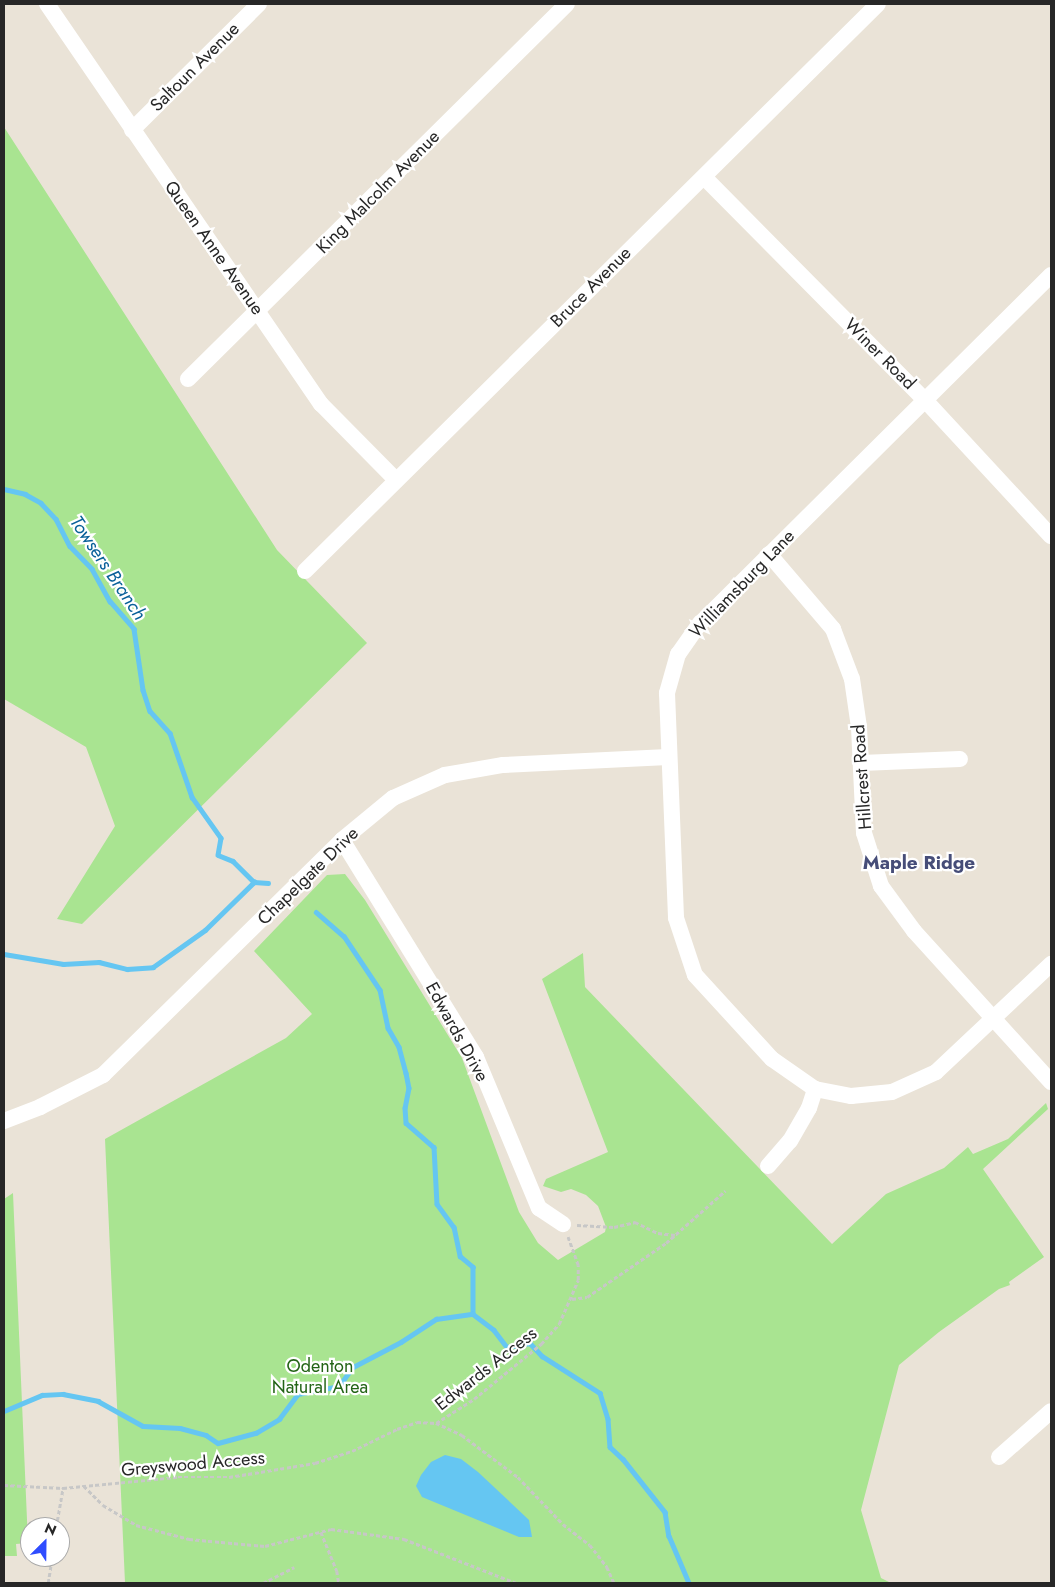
<!DOCTYPE html>
<html>
<head>
<meta charset="utf-8">
<style>
  body { margin:0 }
  #map { position:relative; width:1055px; height:1587px; overflow:hidden; background:#eae3d7; font-family:Jost,sans-serif }
  div>[style] { position:absolute }
  .green>* { inset:0; background:#a9e491 }
  .water>* { inset:0; background:#65c6f2 }
  .stream>* { height:4.5px; margin:-2.25px; padding:0 2.25px; transform-origin:2.25px; border-radius:2.25px; background:#65c6f2 }
  .path>* { height:2.5px; margin-top:-1.25px; transform-origin:0; background:repeating-linear-gradient(90deg,#c7c7c7 0 4px,transparent 0 6.5px) }
  .street>* { height:16px; margin:-8px; padding:0 8px; transform-origin:8px; border-radius:8px; background:#fff }
  span { translate:-50% -50%; white-space:nowrap; text-align:center; line-height:1.15; -webkit-text-stroke:4.5px #fff; paint-order:stroke }
  .street-label { font-size:18px; color:#272727 }
  .park-label { font-size:18px; color:#236416 }
  .water-label { font-size:19px; color:#096199; font-style:italic }
  .neighbourhood-label { font-size:19px; color:#464d78; font-weight:700 }
  .frame { position:absolute; inset:0; border:5px solid #272727; pointer-events:none }
  .north { position:absolute; left:20px; top:1517px; width:50px; height:50px; box-sizing:border-box; background:#fff; border:1px solid #a9a9a9; border-radius:50%; rotate:23deg; font-size:14px; font-weight:700; line-height:20px; text-align:center; color:#272727 }
  .north::after { content:''; display:block; margin:auto; width:18px; height:22px; background:#304dff; clip-path:polygon(50% 0,100% 100%,50% 72%,0 100%) }
</style>
</head>
<body>
<div id="map">
  <div class="green">
    <div style="clip-path:polygon(4px 127px,277px 550px,367px 643px,82px 924px,57px 919px,115px 826px,86px 747px,4px 699px)"></div>
    <div style="clip-path:polygon(345px 874px,365px 900px,462px 1058px,519px 1212px,538px 1243px,558px 1260px,605px 1232px,606px 1227px,598px 1206px,586px 1195px,571px 1189px,561px 1192px,543px 1186px,546px 1179px,608px 1152px,542px 979px,583px 953px,585px 987px,832px 1244px,886px 1194px,944px 1168px,968px 1147px,973px 1154px,1008px 1139px,1046px 1103px,1048px 1109px,983px 1169px,1044px 1257px,1009px 1282px,1010px 1285px,999px 1289px,939px 1332px,899px 1365px,861px 1510px,881px 1578px,891px 1583px,125px 1583px,105px 1139px,286px 1038px,312px 1014px,254px 951px,327px 875px)"></div>
    <div style="clip-path:polygon(13px 1193px,28px 1543px,16px 1544px,17px 1556px,4px 1556px,4px 1199px)"></div>
  </div>
  <div class="water">
    <div style="clip-path:polygon(445px 1455px,461px 1459px,478px 1472px,529px 1520px,532px 1537px,519px 1537px,422px 1497px,416px 1486px,421px 1475px,431px 1462px)"></div>
  </div>
  <div class="stream">
    <div style="left:4px;top:489px;width:22px;rotate:13deg"></div>
    <div style="left:25px;top:494px;width:18px;rotate:29deg"></div>
    <div style="left:41px;top:503px;width:22px;rotate:47deg"></div>
    <div style="left:56px;top:519px;width:30px;rotate:63deg"></div>
    <div style="left:70px;top:546px;width:32px;rotate:46deg"></div>
    <div style="left:92px;top:569px;width:37px;rotate:61deg"></div>
    <div style="left:110px;top:601px;width:37px;rotate:49deg"></div>
    <div style="left:134px;top:629px;width:62px;rotate:81.6deg"></div>
    <div style="left:143px;top:690px;width:22px;rotate:72deg"></div>
    <div style="left:150px;top:711px;width:30px;rotate:48deg"></div>
    <div style="left:170px;top:733px;width:68px;rotate:71deg"></div>
    <div style="left:192px;top:797px;width:50px;rotate:54.7deg"></div>
    <div style="left:221px;top:838px;width:17px;rotate:100deg"></div>
    <div style="left:218px;top:855px;width:16px;rotate:22deg"></div>
    <div style="left:233px;top:861px;width:30px;rotate:45deg"></div>
    <div style="left:254px;top:882px;width:14px;rotate:4deg"></div>
    <div style="left:316px;top:912px;width:37px;rotate:41deg"></div>
    <div style="left:344px;top:936px;width:65px;rotate:56.3deg"></div>
    <div style="left:380px;top:990px;width:39px;rotate:78deg"></div>
    <div style="left:388px;top:1028px;width:22px;rotate:60deg"></div>
    <div style="left:399px;top:1047px;width:27px;rotate:75deg"></div>
    <div style="left:406px;top:1073px;width:15px;rotate:79deg"></div>
    <div style="left:409px;top:1088px;width:20px;rotate:101deg"></div>
    <div style="left:405px;top:1108px;width:15px;rotate:86deg"></div>
    <div style="left:406px;top:1123px;width:37px;rotate:41deg"></div>
    <div style="left:434px;top:1147px;width:57px;rotate:87deg"></div>
    <div style="left:437px;top:1204px;width:29px;rotate:54deg"></div>
    <div style="left:454px;top:1227px;width:30px;rotate:78deg"></div>
    <div style="left:460px;top:1256px;width:17px;rotate:40deg"></div>
    <div style="left:473px;top:1267px;width:47px;rotate:90deg"></div>
    <div style="left:473px;top:1314px;width:26px;rotate:37deg"></div>
    <div style="left:494px;top:1330px;width:21px;rotate:53deg"></div>
    <div style="left:507px;top:1347px;width:23px;rotate:-10deg"></div>
    <div style="left:530px;top:1343px;width:18px;rotate:47deg"></div>
    <div style="left:542px;top:1356px;width:69px;rotate:32.5deg"></div>
    <div style="left:600px;top:1393px;width:27px;rotate:73deg"></div>
    <div style="left:608px;top:1419px;width:28px;rotate:86deg"></div>
    <div style="left:610px;top:1447px;width:18px;rotate:43deg"></div>
    <div style="left:623px;top:1459px;width:68px;rotate:51.6deg"></div>
    <div style="left:665px;top:1512px;width:24px;rotate:81deg"></div>
    <div style="left:669px;top:1536px;width:51px;rotate:66.9deg"></div>
    <div style="left:4px;top:954px;width:60px;rotate:9.6deg"></div>
    <div style="left:63px;top:964px;width:36px;rotate:-3deg"></div>
    <div style="left:99px;top:962px;width:29px;rotate:14deg"></div>
    <div style="left:127px;top:969px;width:26px;rotate:-4deg"></div>
    <div style="left:153px;top:967px;width:64px;rotate:-35.4deg"></div>
    <div style="left:205px;top:930px;width:69px;rotate:-44.4deg"></div>
    <div style="left:4px;top:1411px;width:41px;rotate:-22.8deg"></div>
    <div style="left:42px;top:1395px;width:21px;rotate:-3deg"></div>
    <div style="left:63px;top:1394px;width:36px;rotate:11deg"></div>
    <div style="left:98px;top:1401px;width:51px;rotate:29.1deg"></div>
    <div style="left:143px;top:1426px;width:37px;rotate:3deg"></div>
    <div style="left:180px;top:1428px;width:27px;rotate:15deg"></div>
    <div style="left:206px;top:1435px;width:14px;rotate:34deg"></div>
    <div style="left:218px;top:1443px;width:39px;rotate:-15deg"></div>
    <div style="left:256px;top:1433px;width:27px;rotate:-31deg"></div>
    <div style="left:279px;top:1419px;width:31px;rotate:-53deg"></div>
    <div style="left:298px;top:1394px;width:42px;rotate:-11deg"></div>
    <div style="left:339px;top:1386px;width:24px;rotate:-54deg"></div>
    <div style="left:353px;top:1367px;width:54px;rotate:-27.5deg"></div>
    <div style="left:401px;top:1342px;width:42px;rotate:-33.3deg"></div>
    <div style="left:436px;top:1319px;width:37px;rotate:-8deg"></div>
  </div>
  <div class="path">
    <div style="left:577px;top:1225px;width:37px;rotate:3deg"></div>
    <div style="left:614px;top:1227px;width:22px;rotate:-13deg"></div>
    <div style="left:635px;top:1222px;width:25px;rotate:26deg"></div>
    <div style="left:658px;top:1233px;width:17px;rotate:7deg"></div>
    <div style="left:572px;top:1299px;width:15px;rotate:-8deg"></div>
    <div style="left:587px;top:1297px;width:96px;rotate:-34.4deg"></div>
    <div style="left:666px;top:1243px;width:79px;rotate:-41.4deg"></div>
    <div style="left:436px;top:1423px;width:45px;rotate:-32.3deg"></div>
    <div style="left:474px;top:1399px;width:87px;rotate:-39.4deg"></div>
    <div style="left:541px;top:1344px;width:27px;rotate:-48deg"></div>
    <div style="left:559px;top:1324px;width:48px;rotate:-66.6deg"></div>
    <div style="left:578px;top:1280px;width:15px;rotate:-90deg"></div>
    <div style="left:578px;top:1265px;width:30px;rotate:-110deg"></div>
    <div style="left:4px;top:1485px;width:59px;rotate:2.9deg"></div>
    <div style="left:63px;top:1488px;width:116px;rotate:-5.5deg"></div>
    <div style="left:178px;top:1477px;width:51px"></div>
    <div style="left:229px;top:1477px;width:87px;rotate:-9.2deg"></div>
    <div style="left:315px;top:1463px;width:39px;rotate:-18deg"></div>
    <div style="left:352px;top:1451px;width:50px;rotate:-26.1deg"></div>
    <div style="left:397px;top:1429px;width:21px;rotate:-19deg"></div>
    <div style="left:417px;top:1422px;width:19px;rotate:3deg"></div>
    <div style="left:436px;top:1423px;width:29px;rotate:25deg"></div>
    <div style="left:462px;top:1435px;width:70px;rotate:36.9deg"></div>
    <div style="left:518px;top:1477px;width:65px;rotate:46.2deg"></div>
    <div style="left:563px;top:1524px;width:34px;rotate:38deg"></div>
    <div style="left:590px;top:1545px;width:28px;rotate:52deg"></div>
    <div style="left:607px;top:1567px;width:17px;rotate:66deg"></div>
    <div style="left:84px;top:1486px;width:27px;rotate:45deg"></div>
    <div style="left:103px;top:1505px;width:39px;rotate:31deg"></div>
    <div style="left:136px;top:1525px;width:55px;rotate:14.8deg"></div>
    <div style="left:189px;top:1539px;width:76px;rotate:5.3deg"></div>
    <div style="left:265px;top:1546px;width:68px;rotate:-14.4deg"></div>
    <div style="left:331px;top:1529px;width:74px;rotate:7.8deg"></div>
    <div style="left:404px;top:1539px;width:120px;rotate:21.4deg"></div>
    <div style="left:56px;top:1527px;width:40px;rotate:-80deg"></div>
    <div style="left:321px;top:1532px;width:42px;rotate:67.7deg"></div>
    <div style="left:337px;top:1571px;width:12px;rotate:81deg"></div>
    <div style="left:48px;top:1583px;width:26px;rotate:-81deg"></div>
    <div style="left:263px;top:1583px;width:35px;rotate:-27deg"></div>
  </div>
  <div class="street">
    <div style="left:47px;top:4px;width:485px;rotate:55.6deg"></div>
    <div style="left:321px;top:404px;width:107px;rotate:45.4deg"></div>
    <div style="left:132px;top:130px;width:179px;rotate:-44.8deg"></div>
    <div style="left:704px;top:177px;width:313px;rotate:45.3deg"></div>
    <div style="left:924px;top:399px;width:187px;rotate:47.2deg"></div>
    <div style="left:1051px;top:275px;width:494px;rotate:135.2deg"></div>
    <div style="left:700px;top:623px;width:38px;rotate:125deg"></div>
    <div style="left:678px;top:654px;width:41px;rotate:105.8deg"></div>
    <div style="left:667px;top:693px;width:225px;rotate:87.7deg"></div>
    <div style="left:676px;top:918px;width:60px;rotate:71.6deg"></div>
    <div style="left:695px;top:975px;width:114px;rotate:47.5deg"></div>
    <div style="left:772px;top:1059px;width:52px;rotate:34.9deg"></div>
    <div style="left:815px;top:1089px;width:37px;rotate:11deg"></div>
    <div style="left:851px;top:1096px;width:41px;rotate:-5.6deg"></div>
    <div style="left:892px;top:1092px;width:48px;rotate:-24.4deg"></div>
    <div style="left:936px;top:1072px;width:158px;rotate:-43.2deg"></div>
    <div style="left:188px;top:379px;width:533px;rotate:-44.7deg"></div>
    <div style="left:769px;top:554px;width:99px;rotate:49.5deg"></div>
    <div style="left:833px;top:629px;width:53px;rotate:69.2deg"></div>
    <div style="left:852px;top:679px;width:49px;rotate:81.7deg"></div>
    <div style="left:859px;top:727px;width:106px;rotate:87.3deg"></div>
    <div style="left:864px;top:833px;width:56px;rotate:72.2deg"></div>
    <div style="left:881px;top:886px;width:56px;rotate:53.7deg"></div>
    <div style="left:914px;top:931px;width:204px;rotate:47.8deg"></div>
    <div style="left:305px;top:571px;width:806px;rotate:-44.7deg"></div>
    <div style="left:861px;top:763px;width:99px;rotate:-2.3deg"></div>
    <div style="left:342px;top:840px;width:255px;rotate:58.3deg"></div>
    <div style="left:476px;top:1057px;width:164px;rotate:67.4deg"></div>
    <div style="left:539px;top:1208px;width:29px;rotate:34deg"></div>
    <div style="left:4px;top:1121px;width:39px;rotate:-21deg"></div>
    <div style="left:40px;top:1107px;width:71px;rotate:-26.9deg"></div>
    <div style="left:103px;top:1075px;width:335px;rotate:-44.5deg"></div>
    <div style="left:342px;top:840px;width:66px;rotate:-39.5deg"></div>
    <div style="left:393px;top:798px;width:57px;rotate:-23.9deg"></div>
    <div style="left:445px;top:775px;width:59px;rotate:-9.8deg"></div>
    <div style="left:503px;top:765px;width:165px;rotate:-2.8deg"></div>
    <div style="left:768px;top:1166px;width:33px;rotate:-49deg"></div>
    <div style="left:790px;top:1141px;width:38px;rotate:-60deg"></div>
    <div style="left:809px;top:1108px;width:20px;rotate:-72deg"></div>
    <div style="left:999px;top:1457px;width:69px;rotate:-41.5deg"></div>
  </div>
  <div class="street-label">
    <span style="left:195px;top:67px;rotate:-45deg">Saltoun Avenue</span>
    <span style="left:378px;top:192px;rotate:-45deg">King Malcolm Avenue</span>
    <span style="left:214px;top:248px;rotate:55deg">Queen Anne Avenue</span>
    <span style="left:591px;top:287px;rotate:-45deg">Bruce Avenue</span>
    <span style="left:880px;top:354px;rotate:45deg">Winer Road</span>
    <span style="left:742px;top:584px;rotate:-46deg">Williamsburg Lane</span>
    <span style="left:862px;top:777px;rotate:-94deg">Hillcrest Road</span>
    <span style="left:308px;top:876px;rotate:-44deg">Chapelgate Drive</span>
    <span style="left:457px;top:1032px;rotate:61deg">Edwards Drive</span>
    <span style="left:486px;top:1369px;rotate:-38deg">Edwards Access</span>
    <span style="left:193px;top:1464px;rotate:-5deg">Greyswood Access</span>
  </div>
  <div class="park-label">
    <span style="left:320px;top:1377px">Odenton<br>Natural Area</span>
  </div>
  <div class="water-label">
    <span style="left:108px;top:568px;rotate:56deg">Towsers Branch</span>
  </div>
  <div class="neighbourhood-label">
    <span style="left:919px;top:863px">Maple Ridge</span>
  </div>
  <div class="frame"></div>
  <div class="north">N</div>
</div>
</body>
</html>
